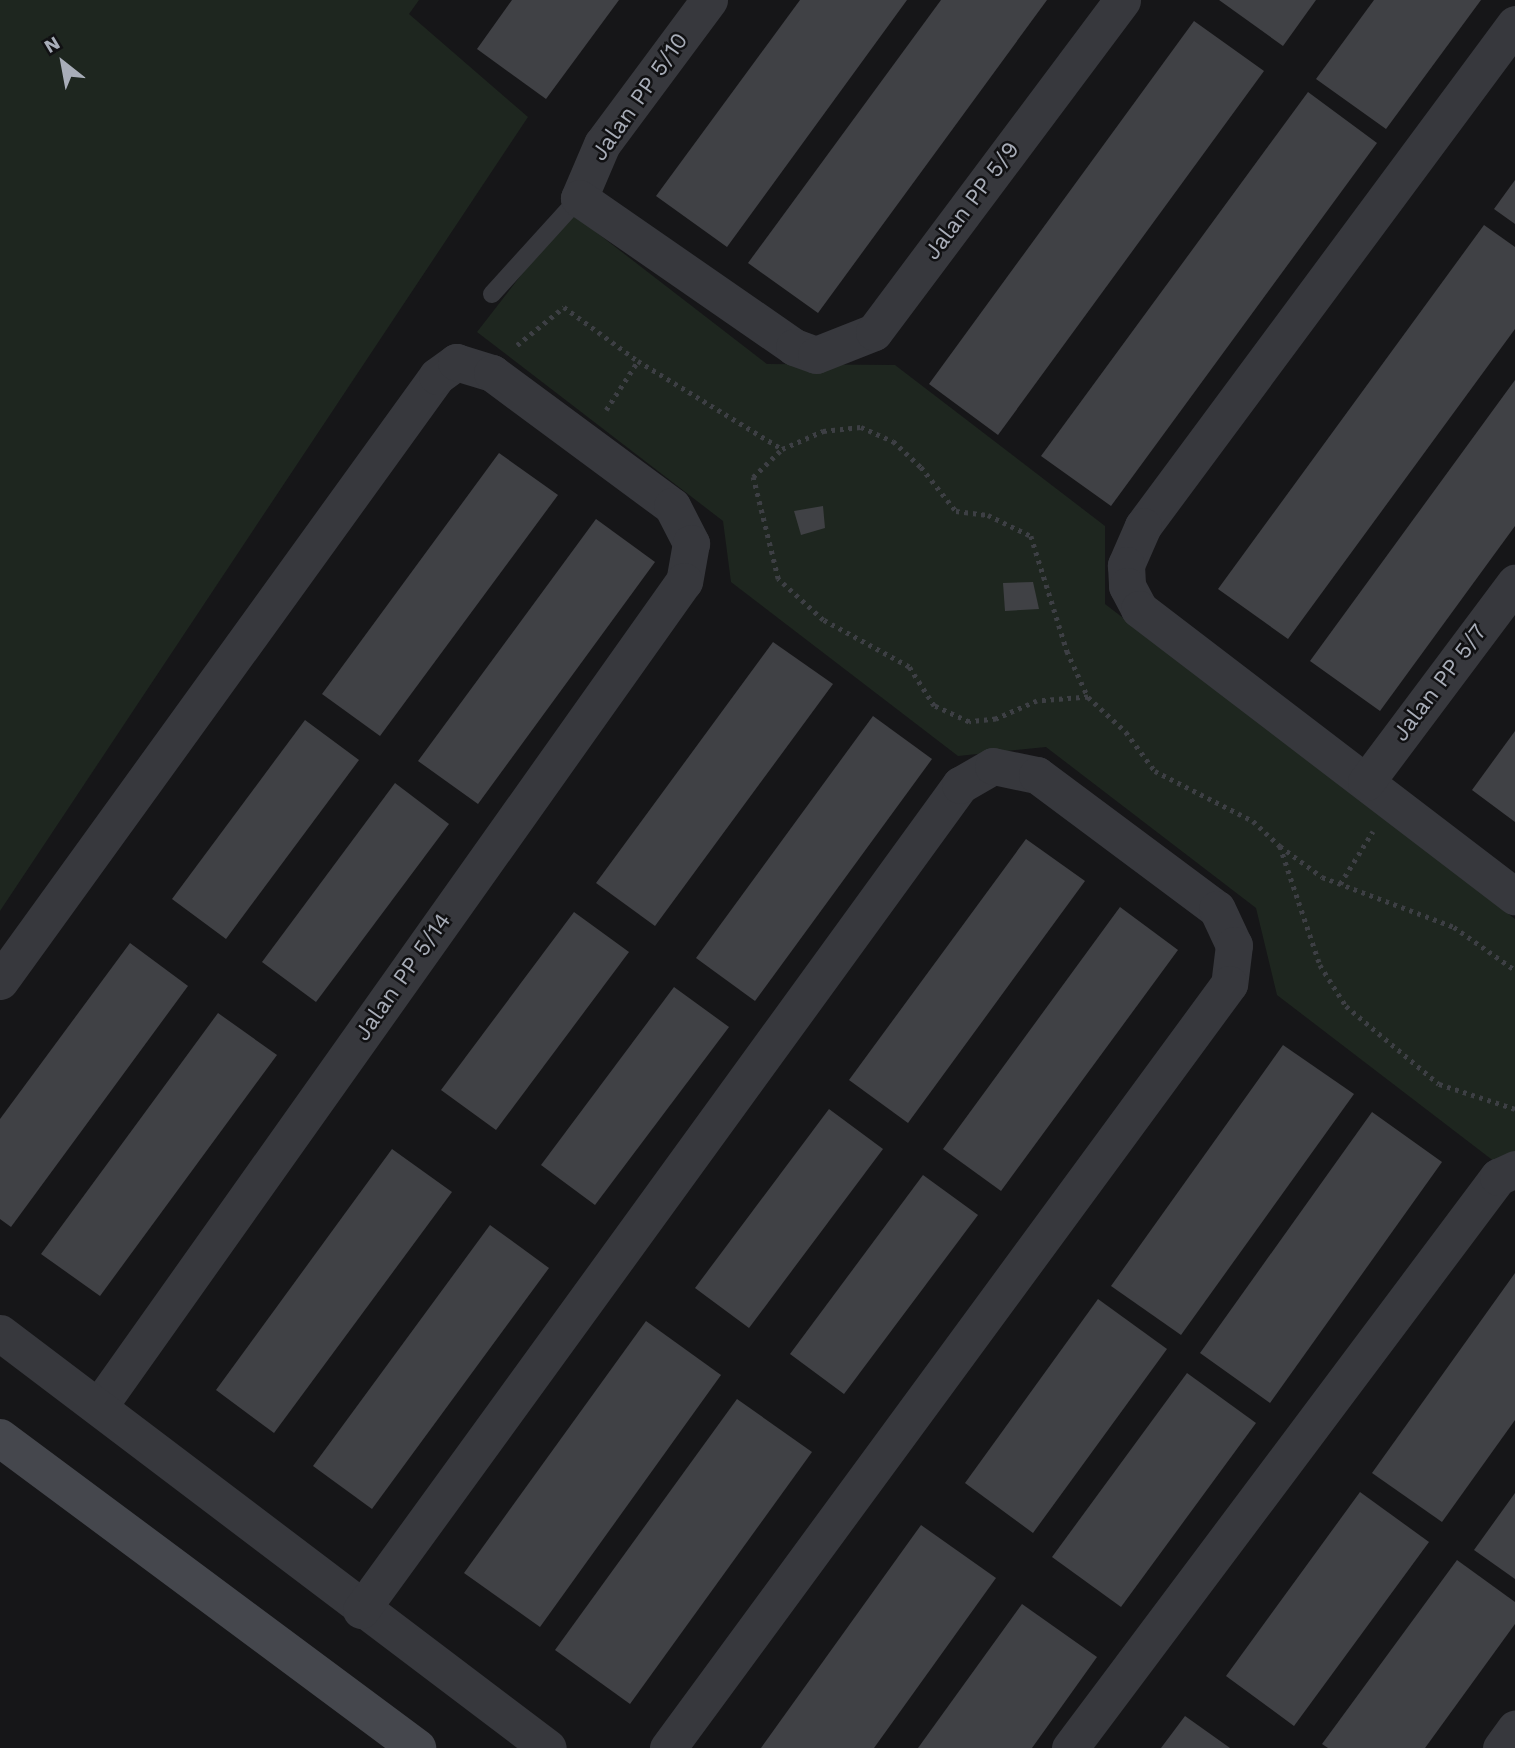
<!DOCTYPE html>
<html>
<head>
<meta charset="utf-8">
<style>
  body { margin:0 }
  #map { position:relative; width:1515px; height:1748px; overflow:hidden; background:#161618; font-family:"Work Sans",sans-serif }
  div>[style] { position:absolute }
  .green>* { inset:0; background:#1e261f }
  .building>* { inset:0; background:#404145 }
  .path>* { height:4.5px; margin-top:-2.25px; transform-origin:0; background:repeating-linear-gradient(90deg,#3d3f44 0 3.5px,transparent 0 8.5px) }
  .lane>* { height:18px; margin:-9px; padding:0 9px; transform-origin:9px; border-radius:9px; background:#37383d }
  .street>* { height:37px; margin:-18.5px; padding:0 18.5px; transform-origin:18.5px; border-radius:18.5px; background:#37383d }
  .secondary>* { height:38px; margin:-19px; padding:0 19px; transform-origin:19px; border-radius:19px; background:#45474d }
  span { translate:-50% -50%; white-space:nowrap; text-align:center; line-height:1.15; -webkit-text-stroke:5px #111113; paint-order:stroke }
  .street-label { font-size:23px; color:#a8adb8 }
  .north { position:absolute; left:28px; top:28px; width:70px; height:70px; -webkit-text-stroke:5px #111113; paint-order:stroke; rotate:329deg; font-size:19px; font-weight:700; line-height:28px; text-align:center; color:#a8adb8 }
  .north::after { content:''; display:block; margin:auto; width:24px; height:32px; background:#a8adb8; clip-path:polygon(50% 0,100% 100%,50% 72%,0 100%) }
</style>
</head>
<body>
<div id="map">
  <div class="green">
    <div style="clip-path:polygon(0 0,419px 0,409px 14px,528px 117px,0 911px)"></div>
    <div style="clip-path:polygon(570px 212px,767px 364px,895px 365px,1105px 526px,1105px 604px,1515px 919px,1515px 1156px,1495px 1162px,1277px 995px,1256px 908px,1046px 747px,958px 756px,731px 582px,723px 521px,477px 332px)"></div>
  </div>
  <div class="building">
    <div style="clip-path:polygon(512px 0,619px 0,546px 99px,477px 49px)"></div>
    <div style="clip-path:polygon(800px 0,907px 0,727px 247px,656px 196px)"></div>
    <div style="clip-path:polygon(941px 0,1047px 0,818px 313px,748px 263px)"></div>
    <div style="clip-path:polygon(1219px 0,1316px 0,1283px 46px)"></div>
    <div style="clip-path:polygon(1374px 0,1481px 0,1386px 129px,1316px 79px)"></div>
    <div style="clip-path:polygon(1194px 21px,1264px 71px,998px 435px,929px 384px)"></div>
    <div style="clip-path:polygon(1308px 92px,1377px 143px,1111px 506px,1041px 456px)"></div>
    <div style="clip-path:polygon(1515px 180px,1515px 224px,1494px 209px)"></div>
    <div style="clip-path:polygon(1484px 225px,1515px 247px,1515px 329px,1288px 639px,1218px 589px)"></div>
    <div style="clip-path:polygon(1515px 380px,1515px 526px,1380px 711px,1310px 661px)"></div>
    <div style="clip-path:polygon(499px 453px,558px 495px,380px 736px,322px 694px)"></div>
    <div style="clip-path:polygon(823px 506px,825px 528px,801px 535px,794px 511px)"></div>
    <div style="clip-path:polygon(596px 519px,655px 562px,478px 804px,418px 761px)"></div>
    <div style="clip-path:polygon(1033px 582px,1039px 609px,1005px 611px,1003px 583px)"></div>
    <div style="clip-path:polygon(773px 642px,833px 684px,655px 926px,596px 883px)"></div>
    <div style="clip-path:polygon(873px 716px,932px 759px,755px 1001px,696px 958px)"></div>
    <div style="clip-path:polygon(305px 720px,359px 760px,226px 939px,172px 899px)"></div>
    <div style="clip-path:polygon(1515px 731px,1515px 822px,1472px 790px)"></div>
    <div style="clip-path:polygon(395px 783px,449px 824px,316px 1002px,262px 962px)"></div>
    <div style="clip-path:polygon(1026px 839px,1085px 881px,908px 1123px,849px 1080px)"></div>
    <div style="clip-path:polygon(1120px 907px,1178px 950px,1001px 1191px,943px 1149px)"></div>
    <div style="clip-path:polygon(574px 912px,629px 952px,496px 1130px,441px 1090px)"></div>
    <div style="clip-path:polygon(130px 943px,188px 986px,11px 1227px,0 1219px,0 1119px)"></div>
    <div style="clip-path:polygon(674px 987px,729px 1027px,595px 1205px,541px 1165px)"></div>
    <div style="clip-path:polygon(218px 1013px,277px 1055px,100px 1296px,41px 1254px)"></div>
    <div style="clip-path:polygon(1283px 1045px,1354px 1094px,1181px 1335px,1111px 1286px)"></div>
    <div style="clip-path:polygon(829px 1109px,883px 1149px,749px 1328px,695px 1288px)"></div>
    <div style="clip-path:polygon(1372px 1112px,1442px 1162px,1270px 1403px,1200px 1353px)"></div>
    <div style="clip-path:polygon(392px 1149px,452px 1192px,274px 1433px,216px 1390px)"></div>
    <div style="clip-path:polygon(923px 1175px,978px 1215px,844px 1394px,790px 1354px)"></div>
    <div style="clip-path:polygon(490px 1225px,549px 1268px,372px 1509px,313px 1466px)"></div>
    <div style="clip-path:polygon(1515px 1273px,1515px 1420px,1442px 1522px,1372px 1473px)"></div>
    <div style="clip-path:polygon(1098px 1299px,1167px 1349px,1033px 1533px,965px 1483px)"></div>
    <div style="clip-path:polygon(646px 1321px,721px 1375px,540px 1627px,464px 1573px)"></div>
    <div style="clip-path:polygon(1187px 1373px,1256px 1423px,1121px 1607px,1052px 1557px)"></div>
    <div style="clip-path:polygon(737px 1399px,812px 1452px,630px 1704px,555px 1650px)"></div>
    <div style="clip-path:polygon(1360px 1492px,1429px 1542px,1294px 1726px,1226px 1676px)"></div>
    <div style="clip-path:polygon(1515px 1493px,1515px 1579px,1474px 1550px)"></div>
    <div style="clip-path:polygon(921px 1525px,996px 1578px,874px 1748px,761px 1748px)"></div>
    <div style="clip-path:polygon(1457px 1560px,1515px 1602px,1515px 1624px,1425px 1748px,1328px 1748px,1322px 1744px)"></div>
    <div style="clip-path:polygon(1022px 1604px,1097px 1657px,1032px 1748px,918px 1748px)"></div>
    <div style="clip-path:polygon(1185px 1716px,1230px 1748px,1161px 1748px)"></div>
  </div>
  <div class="path">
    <div style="left:517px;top:345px;width:60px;rotate:-39deg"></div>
    <div style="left:564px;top:307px;width:92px;rotate:36.1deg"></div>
    <div style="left:638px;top:361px;width:169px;rotate:31.4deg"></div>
    <div style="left:606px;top:410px;width:59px;rotate:-56.9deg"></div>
    <div style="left:1088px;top:697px;width:51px;rotate:175.5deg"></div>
    <div style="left:1037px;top:701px;width:45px;rotate:156.3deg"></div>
    <div style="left:996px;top:719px;width:27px;rotate:174deg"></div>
    <div style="left:969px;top:722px;width:38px;rotate:-155deg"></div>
    <div style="left:934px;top:706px;width:46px;rotate:-122.7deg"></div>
    <div style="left:909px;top:667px;width:98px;rotate:-151.3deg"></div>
    <div style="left:823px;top:620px;width:61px;rotate:-137.7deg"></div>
    <div style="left:778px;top:579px;width:105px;rotate:-103.8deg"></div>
    <div style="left:753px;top:477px;width:40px;rotate:-44deg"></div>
    <div style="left:782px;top:449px;width:45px;rotate:-23.7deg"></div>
    <div style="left:823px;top:431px;width:38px;rotate:-6deg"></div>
    <div style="left:861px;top:427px;width:35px;rotate:24deg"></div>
    <div style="left:893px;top:441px;width:38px;rotate:43deg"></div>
    <div style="left:921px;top:467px;width:56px;rotate:51.5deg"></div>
    <div style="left:956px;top:511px;width:32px;rotate:7deg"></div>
    <div style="left:988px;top:515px;width:48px;rotate:26deg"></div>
    <div style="left:1031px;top:536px;width:121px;rotate:72.6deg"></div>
    <div style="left:1067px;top:651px;width:51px;rotate:65.5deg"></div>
    <div style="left:1088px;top:697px;width:52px;rotate:42.6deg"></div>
    <div style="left:1126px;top:732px;width:49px;rotate:53.4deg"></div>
    <div style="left:1155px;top:771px;width:110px;rotate:27deg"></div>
    <div style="left:1253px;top:821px;width:37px;rotate:43deg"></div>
    <div style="left:1280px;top:846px;width:126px;rotate:71.4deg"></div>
    <div style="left:1320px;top:965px;width:49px;rotate:57.6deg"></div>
    <div style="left:1346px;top:1006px;width:121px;rotate:40deg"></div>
    <div style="left:1439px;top:1084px;width:80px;rotate:18.2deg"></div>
    <div style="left:1280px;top:846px;width:52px;rotate:36.4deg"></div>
    <div style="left:1322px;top:877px;width:141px;rotate:20.7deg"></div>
    <div style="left:1454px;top:927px;width:75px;rotate:35.2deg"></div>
    <div style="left:1340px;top:884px;width:62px;rotate:-58.1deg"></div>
  </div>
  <div class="lane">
    <div style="left:492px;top:294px;width:130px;rotate:-47.8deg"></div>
  </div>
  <div class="street">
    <div style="left:709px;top:0;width:179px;rotate:126.6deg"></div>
    <div style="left:602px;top:144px;width:59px;rotate:113.1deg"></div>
    <div style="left:579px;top:198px;width:262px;rotate:34.7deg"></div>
    <div style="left:794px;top:347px;width:23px;rotate:20deg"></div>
    <div style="left:816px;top:355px;width:62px;rotate:-21.6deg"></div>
    <div style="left:874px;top:332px;width:414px;rotate:-53.2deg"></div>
    <div style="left:1515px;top:24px;width:625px;rotate:126.54deg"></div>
    <div style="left:1143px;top:526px;width:43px;rotate:113.6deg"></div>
    <div style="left:1126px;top:565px;width:21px;rotate:87deg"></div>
    <div style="left:1127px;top:586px;width:26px;rotate:62deg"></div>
    <div style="left:1139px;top:609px;width:473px;rotate:37.4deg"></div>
    <div style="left:1366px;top:782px;width:249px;rotate:-53.2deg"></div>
    <div style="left:0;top:981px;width:746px;rotate:-54.16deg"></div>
    <div style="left:437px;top:376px;width:24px;rotate:-36deg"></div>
    <div style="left:456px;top:362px;width:38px;rotate:17deg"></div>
    <div style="left:492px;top:373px;width:224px;rotate:36.5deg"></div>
    <div style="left:672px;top:506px;width:42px;rotate:62.8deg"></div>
    <div style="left:691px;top:543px;width:39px;rotate:100deg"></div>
    <div style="left:684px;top:581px;width:1011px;rotate:125.34deg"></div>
    <div style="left:0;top:1333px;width:687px;rotate:37.14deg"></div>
    <div style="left:361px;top:1610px;width:1020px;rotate:-54.02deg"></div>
    <div style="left:960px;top:785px;width:38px;rotate:-30deg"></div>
    <div style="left:993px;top:766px;width:45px;rotate:11.6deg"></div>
    <div style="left:1037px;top:775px;width:224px;rotate:36.7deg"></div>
    <div style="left:1217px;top:909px;width:40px;rotate:65deg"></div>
    <div style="left:1234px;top:945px;width:39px;rotate:97deg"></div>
    <div style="left:1229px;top:984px;width:948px;rotate:126.29deg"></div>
    <div style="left:1070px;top:1748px;width:714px;rotate:-53.15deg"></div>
    <div style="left:1498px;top:1177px;width:19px;rotate:-25deg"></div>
    <div style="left:1501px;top:1748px;width:24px;rotate:-54deg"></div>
  </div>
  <div class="secondary">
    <div style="left:0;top:1438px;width:520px;rotate:36.63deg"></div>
  </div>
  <div class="street-label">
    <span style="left:640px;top:97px;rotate:-55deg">Jalan PP 5/10</span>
    <span style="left:972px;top:201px;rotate:-53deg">Jalan PP 5/9</span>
    <span style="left:1440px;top:683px;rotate:-53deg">Jalan PP 5/7</span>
    <span style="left:403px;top:977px;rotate:-55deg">Jalan PP 5/14</span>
  </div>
  <div class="north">N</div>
</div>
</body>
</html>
